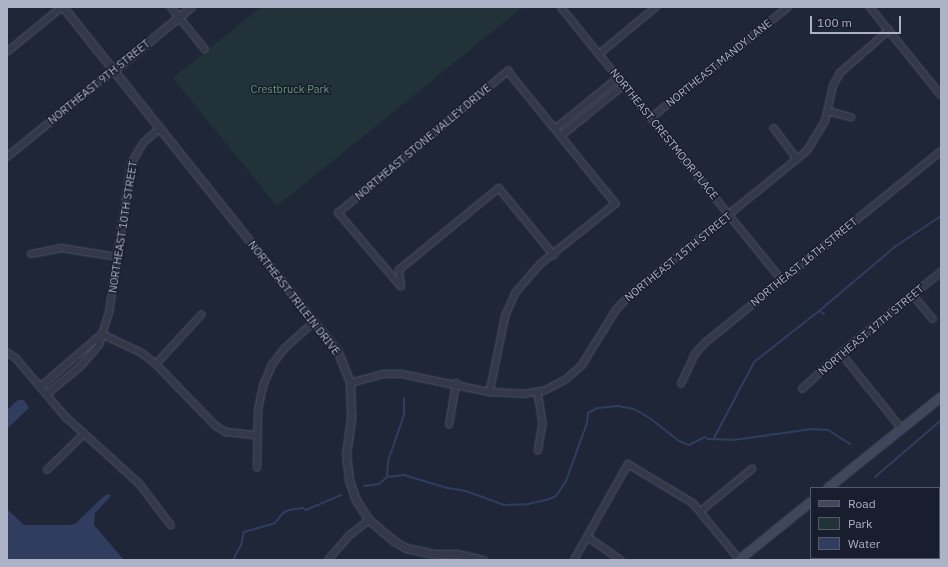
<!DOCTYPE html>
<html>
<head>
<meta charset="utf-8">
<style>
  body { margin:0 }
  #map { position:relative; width:948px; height:567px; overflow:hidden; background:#1f2638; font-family:"IBM Plex Sans",sans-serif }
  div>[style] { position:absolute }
  .green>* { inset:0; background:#213339 }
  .water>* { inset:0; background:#303d5f }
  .stream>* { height:2px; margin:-1px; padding:0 1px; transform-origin:1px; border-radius:1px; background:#303d5f }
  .roads { filter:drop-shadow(0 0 1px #4d5364) drop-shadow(0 0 1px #4d5364) }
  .minor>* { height:5.5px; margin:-2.75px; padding:0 2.75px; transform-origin:2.75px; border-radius:2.75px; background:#333949 }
  .tertiary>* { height:7px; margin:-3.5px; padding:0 3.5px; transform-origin:3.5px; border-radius:3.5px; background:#333949 }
  .secondary>* { height:8px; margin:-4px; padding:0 4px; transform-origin:4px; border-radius:4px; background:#40475c }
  span { translate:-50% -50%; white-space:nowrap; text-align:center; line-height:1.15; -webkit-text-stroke:3px #181e2d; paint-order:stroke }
  .street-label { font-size:11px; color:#adb3c6 }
  .park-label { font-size:11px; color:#639777 }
  .frame { position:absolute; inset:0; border:8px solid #adb3c6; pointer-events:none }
  .legend { position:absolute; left:810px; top:487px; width:130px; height:72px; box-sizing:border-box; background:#181e2d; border:1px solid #545a6a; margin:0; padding:5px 7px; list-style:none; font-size:12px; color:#adb3c6 }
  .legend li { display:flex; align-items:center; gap:8px; height:20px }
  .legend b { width:20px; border:1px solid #545a6a }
  .scale { position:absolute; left:810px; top:16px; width:91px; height:18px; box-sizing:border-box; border:2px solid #adb3c6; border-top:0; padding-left:5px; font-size:12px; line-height:14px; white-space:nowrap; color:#adb3c6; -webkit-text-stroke:3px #181e2d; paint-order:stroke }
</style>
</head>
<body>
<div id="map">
  <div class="green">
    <div style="clip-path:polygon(261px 7px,523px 7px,277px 206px,173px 78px)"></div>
  </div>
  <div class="water">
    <div style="clip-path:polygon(18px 400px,24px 400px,29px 408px,7px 429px,7px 410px)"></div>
    <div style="clip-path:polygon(110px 494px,110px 497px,95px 513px,94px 525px,124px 560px,7px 560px,7px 509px,24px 525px,69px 525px,75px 524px,104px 496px)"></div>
  </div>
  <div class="stream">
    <div style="left:819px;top:311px;width:6px;rotate:31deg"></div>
    <div style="left:714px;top:438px;width:86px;rotate:-62.2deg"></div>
    <div style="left:754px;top:362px;width:83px;rotate:-38.1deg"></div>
    <div style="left:819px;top:311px;width:101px;rotate:-40.2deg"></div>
    <div style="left:896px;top:246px;width:54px;rotate:-33.7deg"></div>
    <div style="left:387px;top:477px;width:16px;rotate:-86deg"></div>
    <div style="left:388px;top:461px;width:49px;rotate:-70.8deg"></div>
    <div style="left:404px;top:415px;width:17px;rotate:-90deg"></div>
    <div style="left:875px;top:477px;width:87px;rotate:-40.8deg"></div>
    <div style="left:364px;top:486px;width:15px;rotate:-8deg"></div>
    <div style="left:379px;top:484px;width:11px;rotate:-41deg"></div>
    <div style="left:387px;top:477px;width:17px;rotate:-7deg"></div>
    <div style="left:404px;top:475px;width:45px;rotate:16.8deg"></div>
    <div style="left:447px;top:488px;width:19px;rotate:9deg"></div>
    <div style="left:466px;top:491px;width:40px;rotate:20.2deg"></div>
    <div style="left:504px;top:505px;width:24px;rotate:-2deg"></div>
    <div style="left:528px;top:504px;width:22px;rotate:-13deg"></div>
    <div style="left:549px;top:499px;width:8px;rotate:-23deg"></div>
    <div style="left:556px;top:496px;width:18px;rotate:-56deg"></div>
    <div style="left:566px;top:481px;width:62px;rotate:-70.1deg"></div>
    <div style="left:587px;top:423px;width:10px;rotate:-84deg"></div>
    <div style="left:588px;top:413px;width:11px;rotate:-27deg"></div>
    <div style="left:598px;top:408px;width:20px;rotate:-6deg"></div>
    <div style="left:618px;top:406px;width:16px;rotate:11deg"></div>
    <div style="left:634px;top:409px;width:20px;rotate:30deg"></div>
    <div style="left:651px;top:419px;width:36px;rotate:38deg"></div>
    <div style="left:679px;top:441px;width:11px;rotate:22deg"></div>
    <div style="left:689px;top:445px;width:18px;rotate:-27deg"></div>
    <div style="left:705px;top:437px;width:4px;rotate:34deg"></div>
    <div style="left:708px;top:439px;width:25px;rotate:2deg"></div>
    <div style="left:733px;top:440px;width:80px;rotate:-7.9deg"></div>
    <div style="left:812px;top:429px;width:16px;rotate:4deg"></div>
    <div style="left:828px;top:430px;width:26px;rotate:32deg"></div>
    <div style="left:233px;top:560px;width:17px;rotate:-62deg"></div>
    <div style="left:241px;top:545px;width:13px;rotate:-77deg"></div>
    <div style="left:244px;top:532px;width:32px;rotate:-16deg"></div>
    <div style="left:275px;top:523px;width:13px;rotate:-51deg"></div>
    <div style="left:283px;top:513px;width:7px;rotate:-27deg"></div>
    <div style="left:289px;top:510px;width:14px;rotate:-8deg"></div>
    <div style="left:303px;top:508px;width:4px;rotate:34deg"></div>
    <div style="left:306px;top:510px;width:38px;rotate:-23deg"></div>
  </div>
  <div class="roads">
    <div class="minor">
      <div style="left:171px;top:7px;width:54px;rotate:51deg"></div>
      <div style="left:561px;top:7px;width:350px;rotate:51deg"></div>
      <div style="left:870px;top:7px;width:113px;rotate:51.1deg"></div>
      <div style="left:7px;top:52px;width:71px;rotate:-39.3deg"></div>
      <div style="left:599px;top:54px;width:74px;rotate:-39.5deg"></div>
      <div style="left:828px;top:111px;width:24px;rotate:15deg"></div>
      <div style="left:651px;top:118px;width:176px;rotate:-39deg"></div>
      <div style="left:774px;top:128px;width:39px;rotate:53deg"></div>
      <div style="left:555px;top:129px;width:81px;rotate:-39deg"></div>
      <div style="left:561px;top:136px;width:81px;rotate:-39deg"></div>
      <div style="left:7px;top:157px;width:138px;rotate:-39.1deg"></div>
      <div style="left:31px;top:254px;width:31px;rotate:-11deg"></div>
      <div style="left:61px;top:248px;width:58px;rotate:9deg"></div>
      <div style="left:401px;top:287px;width:97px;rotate:-130.4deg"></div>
      <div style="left:338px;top:213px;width:222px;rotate:-39.9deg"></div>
      <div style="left:508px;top:71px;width:171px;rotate:50.9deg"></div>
      <div style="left:616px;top:204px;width:96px;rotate:141.3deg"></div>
      <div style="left:541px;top:264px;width:38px;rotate:131deg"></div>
      <div style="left:516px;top:293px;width:24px;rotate:114deg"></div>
      <div style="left:506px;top:315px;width:79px;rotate:101.7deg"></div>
      <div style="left:401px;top:287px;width:17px;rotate:-97deg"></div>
      <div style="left:399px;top:270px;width:129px;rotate:-39.4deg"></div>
      <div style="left:499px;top:188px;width:87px;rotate:50.6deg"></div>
      <div style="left:913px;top:295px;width:31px;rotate:50deg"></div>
      <div style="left:102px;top:334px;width:44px;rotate:25.4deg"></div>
      <div style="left:142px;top:353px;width:18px;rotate:38deg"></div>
      <div style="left:156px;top:364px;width:86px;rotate:45.9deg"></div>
      <div style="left:216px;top:426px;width:12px;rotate:31deg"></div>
      <div style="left:226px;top:432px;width:31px;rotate:6deg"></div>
      <div style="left:7px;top:352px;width:11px;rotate:34deg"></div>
      <div style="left:16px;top:358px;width:76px;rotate:49.8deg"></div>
      <div style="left:65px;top:416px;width:100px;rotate:42.2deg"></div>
      <div style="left:139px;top:483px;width:53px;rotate:52.7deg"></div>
      <div style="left:841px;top:353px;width:97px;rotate:51.2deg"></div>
      <div style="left:156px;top:364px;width:67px;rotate:-47.4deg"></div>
      <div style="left:350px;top:383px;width:35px;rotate:-15deg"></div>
      <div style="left:384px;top:374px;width:18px"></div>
      <div style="left:402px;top:374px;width:90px;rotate:11.6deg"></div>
      <div style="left:490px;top:392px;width:34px;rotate:3deg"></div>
      <div style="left:524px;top:394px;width:22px;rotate:-10deg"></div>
      <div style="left:546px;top:390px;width:21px;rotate:-28deg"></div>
      <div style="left:565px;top:380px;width:23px;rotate:-41deg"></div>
      <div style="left:582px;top:365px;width:65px;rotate:-58.3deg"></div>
      <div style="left:616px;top:310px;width:19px;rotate:-47deg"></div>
      <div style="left:629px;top:296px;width:230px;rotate:-39.2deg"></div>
      <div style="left:807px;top:151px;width:35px;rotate:-59deg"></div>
      <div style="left:825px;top:121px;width:36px;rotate:-77deg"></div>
      <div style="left:833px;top:86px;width:15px;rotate:-62deg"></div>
      <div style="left:840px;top:73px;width:65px;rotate:-41.3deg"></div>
      <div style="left:681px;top:384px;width:33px;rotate:-65deg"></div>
      <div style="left:695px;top:354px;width:15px;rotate:-48deg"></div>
      <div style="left:705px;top:343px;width:304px;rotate:-39.1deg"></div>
      <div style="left:40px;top:387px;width:82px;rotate:-40.5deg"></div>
      <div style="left:802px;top:389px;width:53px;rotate:-42.7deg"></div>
      <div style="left:841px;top:353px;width:129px;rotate:-39deg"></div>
      <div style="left:538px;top:392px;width:32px;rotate:81deg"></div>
      <div style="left:543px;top:424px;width:27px;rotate:100deg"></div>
      <div style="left:47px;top:394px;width:43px;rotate:-39.3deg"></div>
      <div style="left:80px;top:367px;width:29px;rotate:-49deg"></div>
      <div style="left:99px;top:345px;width:34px;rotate:-73deg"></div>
      <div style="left:109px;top:313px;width:151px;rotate:-81.6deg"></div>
      <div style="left:131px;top:164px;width:24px;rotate:-60deg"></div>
      <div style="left:143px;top:143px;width:21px;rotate:-41deg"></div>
      <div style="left:449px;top:425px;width:42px;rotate:-80.3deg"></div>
      <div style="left:257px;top:468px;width:58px;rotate:-89deg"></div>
      <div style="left:258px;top:410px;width:25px;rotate:-78deg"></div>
      <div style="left:263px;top:386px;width:23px;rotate:-67deg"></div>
      <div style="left:272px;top:365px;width:20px;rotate:-53deg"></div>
      <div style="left:284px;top:349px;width:40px;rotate:-42deg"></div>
      <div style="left:47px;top:470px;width:52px;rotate:-44.2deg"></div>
      <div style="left:701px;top:511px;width:66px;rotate:-39.5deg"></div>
      <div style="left:588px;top:537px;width:40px;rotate:34.9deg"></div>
      <div style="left:939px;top:544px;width:2px;rotate:27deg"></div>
      <div style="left:328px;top:560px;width:33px;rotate:-49deg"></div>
      <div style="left:350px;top:535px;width:24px;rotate:-38deg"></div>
      <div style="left:574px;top:560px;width:110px;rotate:-60.6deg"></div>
      <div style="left:628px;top:464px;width:76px;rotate:31deg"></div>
      <div style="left:693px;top:503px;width:74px;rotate:50.5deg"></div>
    </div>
    <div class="tertiary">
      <div style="left:63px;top:7px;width:439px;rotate:51.4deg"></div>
      <div style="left:337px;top:350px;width:35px;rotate:68deg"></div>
      <div style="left:350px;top:383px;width:36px;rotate:88deg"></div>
      <div style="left:351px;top:419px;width:35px;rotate:98deg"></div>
      <div style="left:346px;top:454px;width:26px;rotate:83deg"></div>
      <div style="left:349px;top:480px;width:21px;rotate:71deg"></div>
      <div style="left:356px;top:500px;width:24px;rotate:57deg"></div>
      <div style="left:369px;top:520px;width:33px;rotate:40deg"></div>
      <div style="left:394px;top:541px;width:14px;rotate:30deg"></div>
      <div style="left:406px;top:548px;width:30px;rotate:12deg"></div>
      <div style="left:435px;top:554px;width:22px"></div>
      <div style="left:457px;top:554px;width:27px;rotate:13deg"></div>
      <div style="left:114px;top:70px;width:99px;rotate:-39.3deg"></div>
    </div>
    <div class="secondary">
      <div style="left:828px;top:488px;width:145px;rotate:-38.8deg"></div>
      <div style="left:739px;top:560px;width:92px;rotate:-38.9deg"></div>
    </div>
  </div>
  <div class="street-label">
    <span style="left:719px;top:63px;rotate:-39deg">NORTHEAST MANDY LANE</span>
    <span style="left:99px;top:82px;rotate:-39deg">NORTHEAST 9TH STREET</span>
    <span style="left:664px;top:134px;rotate:51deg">NORTHEAST CRESTMOOR PLACE</span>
    <span style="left:423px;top:142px;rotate:-40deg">NORTHEAST STONE VALLEY DRIVE</span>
    <span style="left:123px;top:227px;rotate:-81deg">NORTHEAST 10TH STREET</span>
    <span style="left:678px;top:257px;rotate:-39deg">NORTHEAST 15TH STREET</span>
    <span style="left:804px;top:262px;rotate:-39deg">NORTHEAST 16TH STREET</span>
    <span style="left:294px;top:298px;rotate:52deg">NORTHEAST TRILEIN DRIVE</span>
    <span style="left:871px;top:330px;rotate:-40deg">NORTHEAST 17TH STREET</span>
  </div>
  <div class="park-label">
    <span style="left:290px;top:89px">Crestbruck Park</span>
  </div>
  <div class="frame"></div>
  <ul class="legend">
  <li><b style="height:5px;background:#40475c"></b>Road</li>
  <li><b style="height:11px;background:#213339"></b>Park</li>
  <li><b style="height:11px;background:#303d5f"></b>Water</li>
  </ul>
  <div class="scale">100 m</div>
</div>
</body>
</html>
